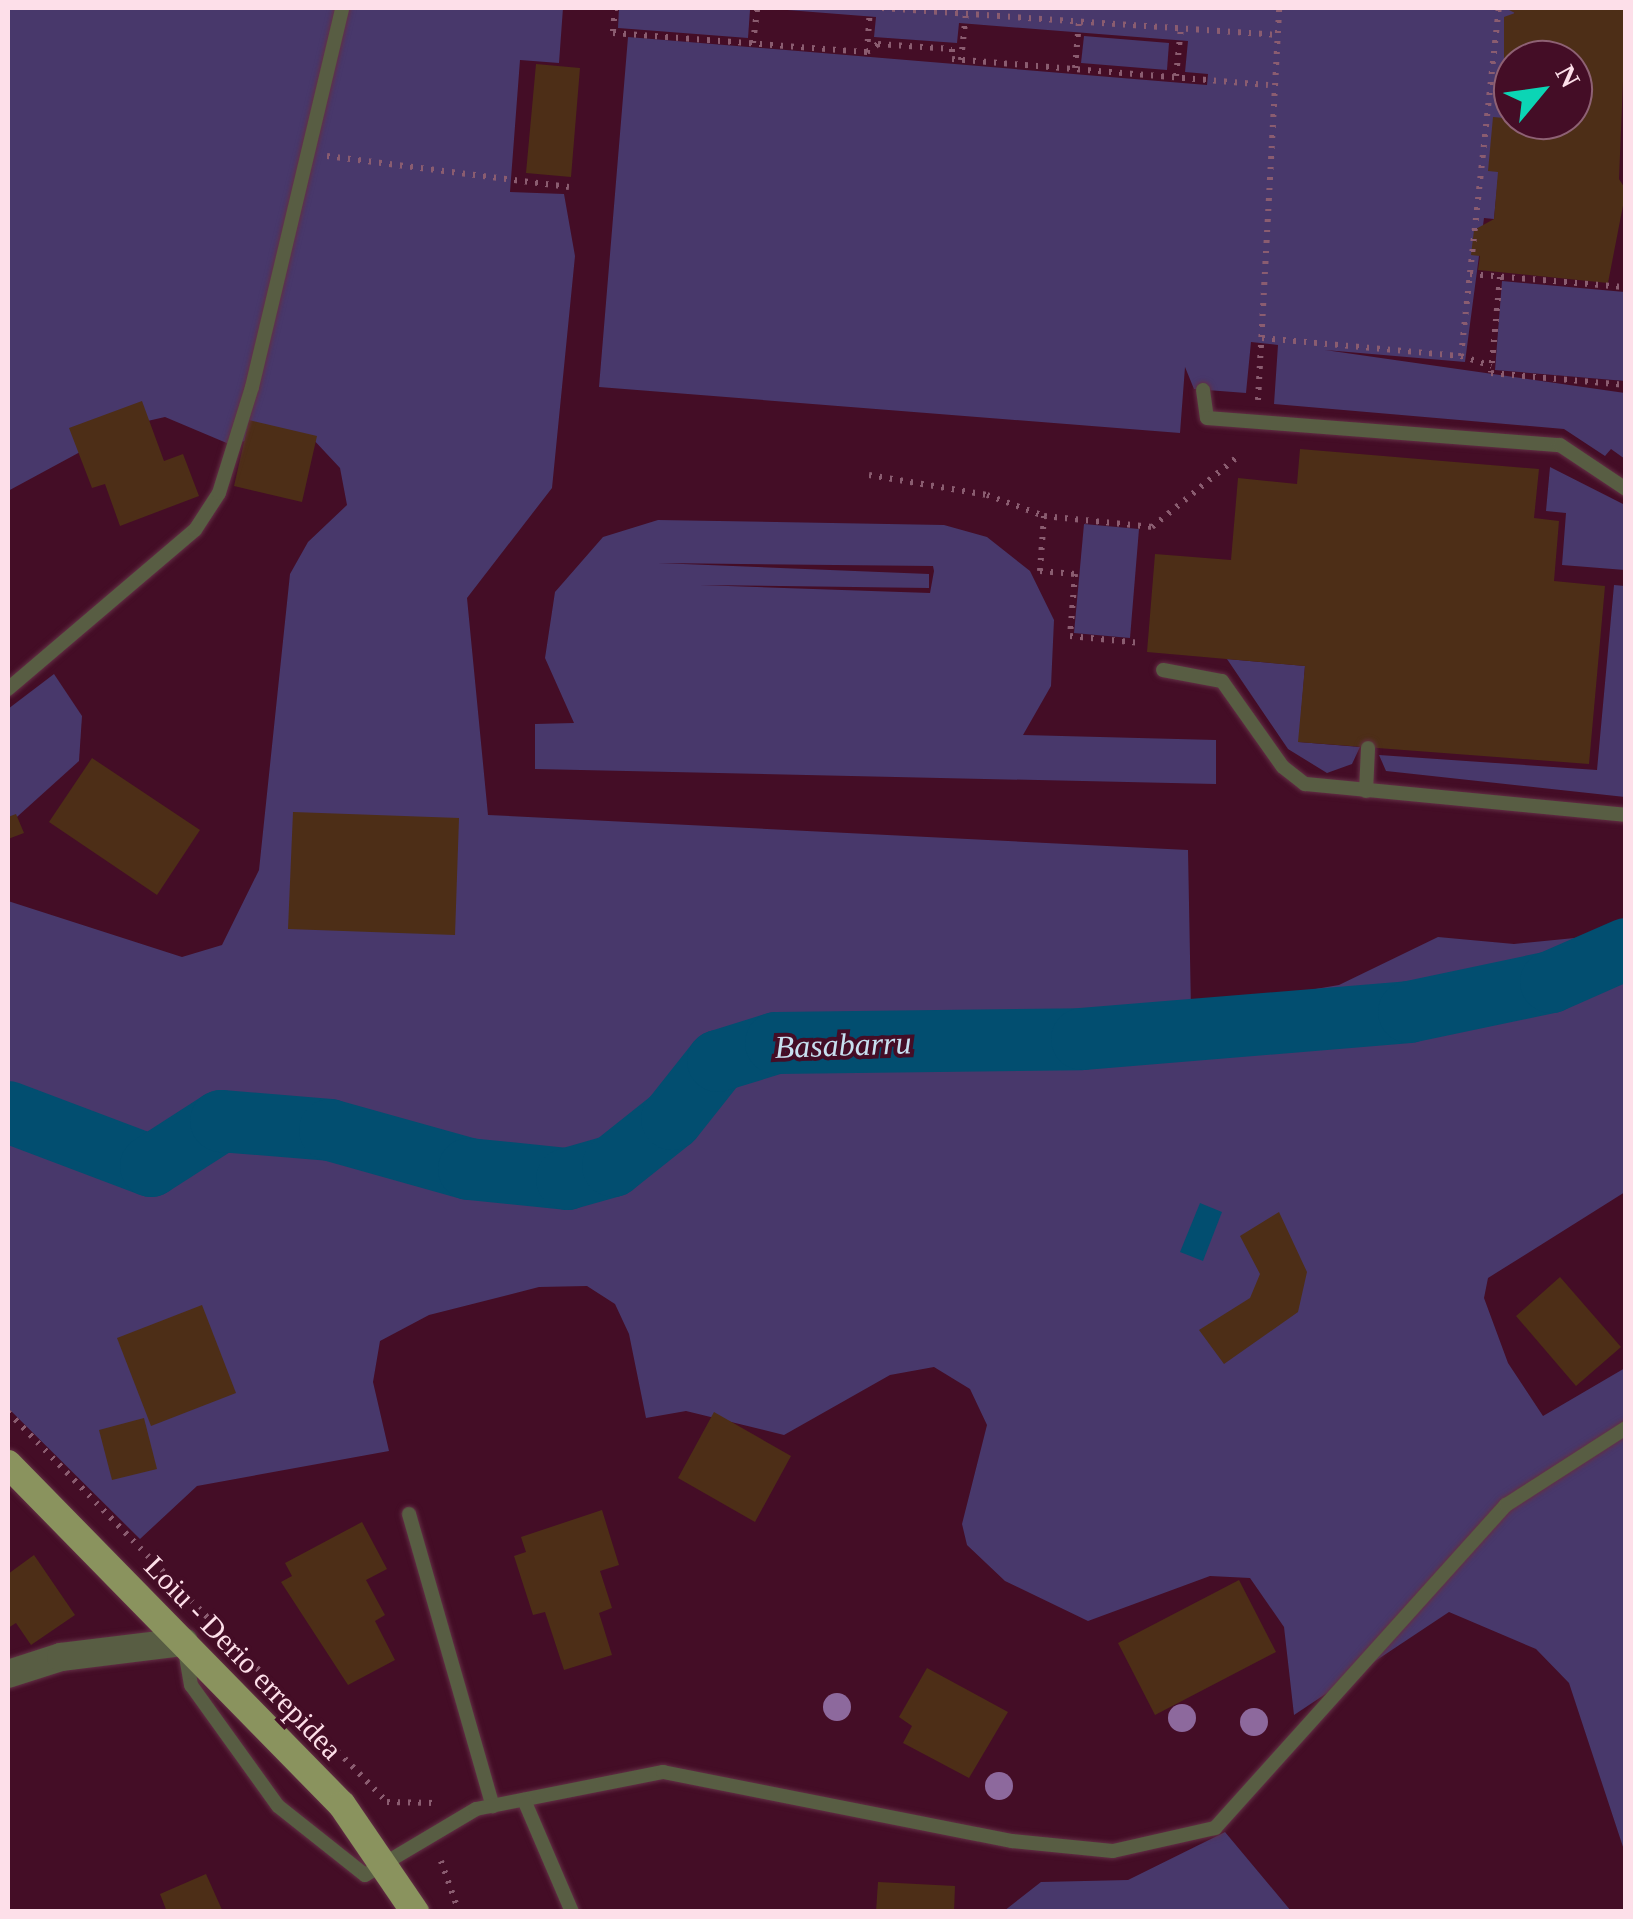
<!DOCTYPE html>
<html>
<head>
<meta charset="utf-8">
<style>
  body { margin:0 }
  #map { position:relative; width:1633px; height:1919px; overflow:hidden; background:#440d26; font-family:"Times New Roman",serif }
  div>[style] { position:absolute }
  .green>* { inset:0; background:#48386b }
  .water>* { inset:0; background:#024e70 }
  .river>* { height:62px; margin:-31px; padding:0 31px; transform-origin:31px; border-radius:31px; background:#024e70 }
  .building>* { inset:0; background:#4d2e17 }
  .path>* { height:6px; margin-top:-3px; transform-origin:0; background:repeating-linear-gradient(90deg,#8a5c70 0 2.5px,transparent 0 10.5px) }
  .roads { filter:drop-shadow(0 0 2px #622f45) drop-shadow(0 0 2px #622f45) }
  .service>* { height:14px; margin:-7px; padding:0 7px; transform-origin:7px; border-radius:7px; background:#585d43 }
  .minor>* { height:28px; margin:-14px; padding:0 14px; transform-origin:14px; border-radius:14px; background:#585d43 }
  .primary>* { height:28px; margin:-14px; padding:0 14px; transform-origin:14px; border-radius:14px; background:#8a935e }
  .trees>* { width:28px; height:28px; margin:-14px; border-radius:50%; background:#8d699d }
  span { translate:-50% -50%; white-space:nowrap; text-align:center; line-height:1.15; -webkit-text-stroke:8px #440d26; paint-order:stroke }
  .street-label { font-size:30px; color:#fddfe9 }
  .water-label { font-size:32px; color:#c7e0f0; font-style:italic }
  .frame { position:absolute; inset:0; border:10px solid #fddfe9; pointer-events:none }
  .north { position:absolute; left:1493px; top:40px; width:100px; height:100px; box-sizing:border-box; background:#440d26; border:2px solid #8e6174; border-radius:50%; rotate:61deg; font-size:28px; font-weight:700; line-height:40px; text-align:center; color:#fddfe9 }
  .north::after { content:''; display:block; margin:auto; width:35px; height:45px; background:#0bd5b5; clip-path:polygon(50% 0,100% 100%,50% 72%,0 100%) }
</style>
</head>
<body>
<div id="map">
  <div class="green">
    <div style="clip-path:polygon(8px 8px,563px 8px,559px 63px,520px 60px,510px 192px,564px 194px,575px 256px,552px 488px,467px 598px,488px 815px,1188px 850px,1191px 1010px,1339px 985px,1438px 937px,1514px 944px,1625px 933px,1625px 1192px,1488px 1278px,1484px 1298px,1508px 1363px,1543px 1416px,1625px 1368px,1625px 1853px,1569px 1683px,1536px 1649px,1449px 1612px,1294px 1715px,1284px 1627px,1250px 1578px,1210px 1576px,1088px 1621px,1005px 1581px,967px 1545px,962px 1524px,987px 1425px,970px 1389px,934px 1367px,890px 1375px,784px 1435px,686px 1411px,646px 1418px,629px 1334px,615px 1304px,587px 1286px,539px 1287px,429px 1315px,380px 1341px,373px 1382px,389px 1451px,197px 1486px,140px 1539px,8px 1408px,8px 901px,182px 957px,222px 945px,259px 870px,290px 574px,308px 542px,347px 505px,340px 468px,311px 437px,288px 433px,229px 444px,165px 417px,130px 425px,8px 491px)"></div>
    <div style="clip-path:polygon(619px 8px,750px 10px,748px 38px,618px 28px)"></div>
    <div style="clip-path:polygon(762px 8px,1515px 8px,1494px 219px,1484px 218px,1465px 362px,1325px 350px,1625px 393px,1625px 459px,1611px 449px,1605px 456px,1564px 429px,1274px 404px,1278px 345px,1251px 342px,1246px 393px,1194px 389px,1185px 367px,1180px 433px,599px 387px,628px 37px,1207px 85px,1208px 74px,1185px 72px,1188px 41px,959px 23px,957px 43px,874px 37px,876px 17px)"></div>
    <div style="clip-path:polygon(1084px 36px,1169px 43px,1167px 70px,1081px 63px)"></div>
    <div style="clip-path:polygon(1502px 281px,1625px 292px,1625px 381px,1495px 370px)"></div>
    <div style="clip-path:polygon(1550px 467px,1625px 505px,1625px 570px,1562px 565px,1566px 513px,1546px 511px)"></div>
    <div style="clip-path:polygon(evenodd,658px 520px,944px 525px,987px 537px,1030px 571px,1054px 620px,1051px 686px,1023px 735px,1216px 740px,1216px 784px,535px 769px,535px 724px,574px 723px,545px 658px,555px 592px,603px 537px,658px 520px,658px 563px,933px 566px,934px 571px,930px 593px,699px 585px,929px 588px,929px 574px,658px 563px)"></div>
    <div style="clip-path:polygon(1084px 524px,1139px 529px,1130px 638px,1074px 633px)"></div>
    <div style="clip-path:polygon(1614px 585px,1625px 586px,1625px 797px,1386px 771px,1379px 755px,1597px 770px)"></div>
    <div style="clip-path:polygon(1227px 659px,1305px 666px,1299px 742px,1360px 747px,1352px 764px,1327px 773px,1288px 749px)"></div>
    <div style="clip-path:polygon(54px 674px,82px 716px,79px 761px,8px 825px,8px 709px)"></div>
    <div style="clip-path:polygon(1225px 1832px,1291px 1911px,1004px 1911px,1041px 1882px,1128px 1880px)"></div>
  </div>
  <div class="water">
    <div style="clip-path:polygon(1200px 1203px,1222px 1212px,1203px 1261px,1180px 1252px)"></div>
  </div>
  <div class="river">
    <div style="left:8px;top:1112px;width:153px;rotate:20.7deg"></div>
    <div style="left:151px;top:1166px;width:83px;rotate:-32.7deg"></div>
    <div style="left:221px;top:1121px;width:109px;rotate:4.7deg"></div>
    <div style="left:330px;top:1130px;width:144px;rotate:15.7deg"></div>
    <div style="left:469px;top:1169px;width:99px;rotate:5.8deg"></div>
    <div style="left:567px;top:1179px;width:48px;rotate:-15.8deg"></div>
    <div style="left:613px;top:1166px;width:75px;rotate:-38.5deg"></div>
    <div style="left:672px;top:1119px;width:74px;rotate:-51.6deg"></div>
    <div style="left:718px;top:1061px;width:61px;rotate:-17.2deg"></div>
    <div style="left:776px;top:1043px;width:306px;rotate:-0.7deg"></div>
    <div style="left:1082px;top:1039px;width:328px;rotate:-4.7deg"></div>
    <div style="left:1409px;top:1012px;width:145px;rotate:-11.9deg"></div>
    <div style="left:1551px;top:982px;width:82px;rotate:-23.7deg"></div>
  </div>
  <div class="building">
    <div style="clip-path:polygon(evenodd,1505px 8px,1626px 8px,1619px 179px,1626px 190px,1608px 283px,1478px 270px,1480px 256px,1471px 255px,1474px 230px,1494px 219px,1498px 172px,1488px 171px,1493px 117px,1504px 118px,1504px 17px,1515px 13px,1505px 8px,1513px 60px,1573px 60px,1573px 120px,1513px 120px,1513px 60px)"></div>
    <div style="clip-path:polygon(536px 64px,580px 68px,571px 177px,526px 173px)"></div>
    <div style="clip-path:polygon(142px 401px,164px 461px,183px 454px,199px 496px,120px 526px,105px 484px,92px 488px,69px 428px)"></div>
    <div style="clip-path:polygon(249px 420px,317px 436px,302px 502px,234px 486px)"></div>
    <div style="clip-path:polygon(1300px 449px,1539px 469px,1534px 518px,1559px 521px,1554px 581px,1605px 586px,1589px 764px,1298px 742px,1305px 666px,1147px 652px,1155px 554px,1231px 560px,1238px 478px,1297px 484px)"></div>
    <div style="clip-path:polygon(92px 758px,200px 830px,157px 895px,49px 822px)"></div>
    <div style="clip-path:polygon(293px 812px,459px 818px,455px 935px,288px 929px)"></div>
    <div style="clip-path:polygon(16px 814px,24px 833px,8px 839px,8px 817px)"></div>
    <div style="clip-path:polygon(1279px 1212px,1307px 1272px,1298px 1312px,1224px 1364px,1199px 1330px,1250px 1298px,1260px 1274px,1240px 1236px)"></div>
    <div style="clip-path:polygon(1560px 1277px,1621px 1347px,1576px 1386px,1516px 1316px)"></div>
    <div style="clip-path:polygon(202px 1305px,236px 1393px,151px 1426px,117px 1338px)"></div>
    <div style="clip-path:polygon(714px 1412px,791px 1456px,755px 1522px,678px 1478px)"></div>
    <div style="clip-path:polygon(144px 1418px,157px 1469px,112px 1480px,99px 1430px)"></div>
    <div style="clip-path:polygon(602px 1510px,619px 1565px,600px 1571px,612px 1608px,599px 1613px,612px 1655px,564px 1670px,545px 1612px,533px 1615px,514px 1556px,526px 1552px,521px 1537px)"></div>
    <div style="clip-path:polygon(362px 1522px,387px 1569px,366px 1580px,385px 1615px,375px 1621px,395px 1660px,348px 1685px,281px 1582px,292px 1576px,285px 1563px)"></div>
    <div style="clip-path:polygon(34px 1555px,75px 1615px,31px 1645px,16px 1623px,8px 1628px,8px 1574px)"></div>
    <div style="clip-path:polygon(1239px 1580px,1276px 1652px,1155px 1715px,1118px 1643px)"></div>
    <div style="clip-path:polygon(927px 1668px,1008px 1712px,969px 1778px,903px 1743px,912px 1726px,899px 1717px)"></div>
    <div style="clip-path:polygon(206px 1874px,223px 1912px,167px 1912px,160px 1894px)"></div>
    <div style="clip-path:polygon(878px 1882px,955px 1886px,954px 1912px,876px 1912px)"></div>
  </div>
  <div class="path">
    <div style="left:615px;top:8px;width:25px;rotate:95deg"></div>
    <div style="left:613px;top:33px;width:255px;rotate:4.3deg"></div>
    <div style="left:867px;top:52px;width:14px;rotate:-36deg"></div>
    <div style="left:878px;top:44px;width:74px;rotate:3.9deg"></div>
    <div style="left:952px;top:49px;width:10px;rotate:90deg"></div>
    <div style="left:952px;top:59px;width:317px;rotate:4.7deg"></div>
    <div style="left:882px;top:8px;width:398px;rotate:3.9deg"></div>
    <div style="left:753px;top:43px;width:35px;rotate:-83deg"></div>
    <div style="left:867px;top:52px;width:44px;rotate:-86.1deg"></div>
    <div style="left:961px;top:60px;width:47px;rotate:-83.9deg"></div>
    <div style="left:1075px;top:68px;width:47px;rotate:-85.1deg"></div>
    <div style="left:1176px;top:76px;width:48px;rotate:-84.1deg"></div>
    <div style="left:327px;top:156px;width:244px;rotate:7.3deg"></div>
    <div style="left:1470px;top:274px;width:157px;rotate:4.8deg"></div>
    <div style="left:1500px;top:277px;width:96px;rotate:95.4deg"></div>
    <div style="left:1491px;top:373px;width:136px;rotate:5.1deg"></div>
    <div style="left:1262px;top:338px;width:200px;rotate:5.2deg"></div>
    <div style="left:1461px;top:356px;width:350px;rotate:-83.8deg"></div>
    <div style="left:1461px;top:356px;width:32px;rotate:18deg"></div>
    <div style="left:1258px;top:400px;width:393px;rotate:-86.9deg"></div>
    <div style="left:869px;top:475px;width:120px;rotate:9.6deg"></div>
    <div style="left:987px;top:495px;width:61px;rotate:20.2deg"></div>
    <div style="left:1044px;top:516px;width:109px;rotate:5.8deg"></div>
    <div style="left:1152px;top:527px;width:109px;rotate:-39.4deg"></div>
    <div style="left:1044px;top:516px;width:55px;rotate:94.2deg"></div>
    <div style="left:1040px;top:571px;width:35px;rotate:5deg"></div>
    <div style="left:1075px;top:574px;width:62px;rotate:94.6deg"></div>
    <div style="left:1070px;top:636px;width:71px;rotate:5.6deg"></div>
    <div style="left:8px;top:1412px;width:544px;rotate:45.82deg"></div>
    <div style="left:387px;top:1802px;width:49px;rotate:1.2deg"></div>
    <div style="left:441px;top:1861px;width:54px;rotate:70.6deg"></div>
  </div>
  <div class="roads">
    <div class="service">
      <div style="left:1203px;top:390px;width:28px;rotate:82deg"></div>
      <div style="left:1207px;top:418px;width:354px;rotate:4.4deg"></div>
      <div style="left:1560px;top:445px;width:79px;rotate:33.7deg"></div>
      <div style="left:1163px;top:670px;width:60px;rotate:10.6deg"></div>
      <div style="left:1222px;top:681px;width:105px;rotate:54.7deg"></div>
      <div style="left:1283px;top:767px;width:28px;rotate:38deg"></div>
      <div style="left:1305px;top:784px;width:322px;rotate:5.5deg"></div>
      <div style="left:8px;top:689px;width:245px;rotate:-40.4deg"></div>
      <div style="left:195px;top:530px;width:44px;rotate:-57deg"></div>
      <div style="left:219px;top:493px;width:111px;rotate:-72.7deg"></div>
      <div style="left:252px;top:387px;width:390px;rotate:-76.6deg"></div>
      <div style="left:1366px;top:791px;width:43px;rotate:-87.3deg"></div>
      <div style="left:409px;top:1514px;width:304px;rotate:74deg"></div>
      <div style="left:185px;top:1651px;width:35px;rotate:80deg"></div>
      <div style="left:191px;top:1685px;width:149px;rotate:54.3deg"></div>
      <div style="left:278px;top:1806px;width:111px;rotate:38.4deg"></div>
      <div style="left:365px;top:1875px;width:129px;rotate:-30.7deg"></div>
      <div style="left:476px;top:1809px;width:191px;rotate:-11.2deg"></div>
      <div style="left:663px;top:1772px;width:356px;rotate:11.2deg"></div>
      <div style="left:1012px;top:1841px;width:101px;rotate:5.7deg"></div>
      <div style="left:1113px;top:1851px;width:105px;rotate:-12.7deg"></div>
      <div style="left:1215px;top:1828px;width:435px;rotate:-48deg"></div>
      <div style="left:1506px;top:1505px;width:143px;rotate:-32.7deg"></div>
      <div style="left:524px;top:1800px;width:122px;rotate:66.8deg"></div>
    </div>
    <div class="minor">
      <div style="left:8px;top:1674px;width:56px;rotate:-17.8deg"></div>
      <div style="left:61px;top:1657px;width:124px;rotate:-7deg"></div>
    </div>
    <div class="primary">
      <div style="left:8px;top:1464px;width:477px;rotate:45.6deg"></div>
      <div style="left:342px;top:1805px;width:130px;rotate:55.7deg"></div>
    </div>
  </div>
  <div class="trees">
    <div style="left:837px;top:1707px"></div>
    <div style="left:1182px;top:1718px"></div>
    <div style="left:1254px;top:1722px"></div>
    <div style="left:999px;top:1786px"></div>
  </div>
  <div class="street-label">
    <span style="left:243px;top:1658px;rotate:46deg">Loiu - Derio errepidea</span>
  </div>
  <div class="water-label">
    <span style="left:843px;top:1045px;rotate:-2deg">Basabarru</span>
  </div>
  <div class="frame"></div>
  <div class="north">N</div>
</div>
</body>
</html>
